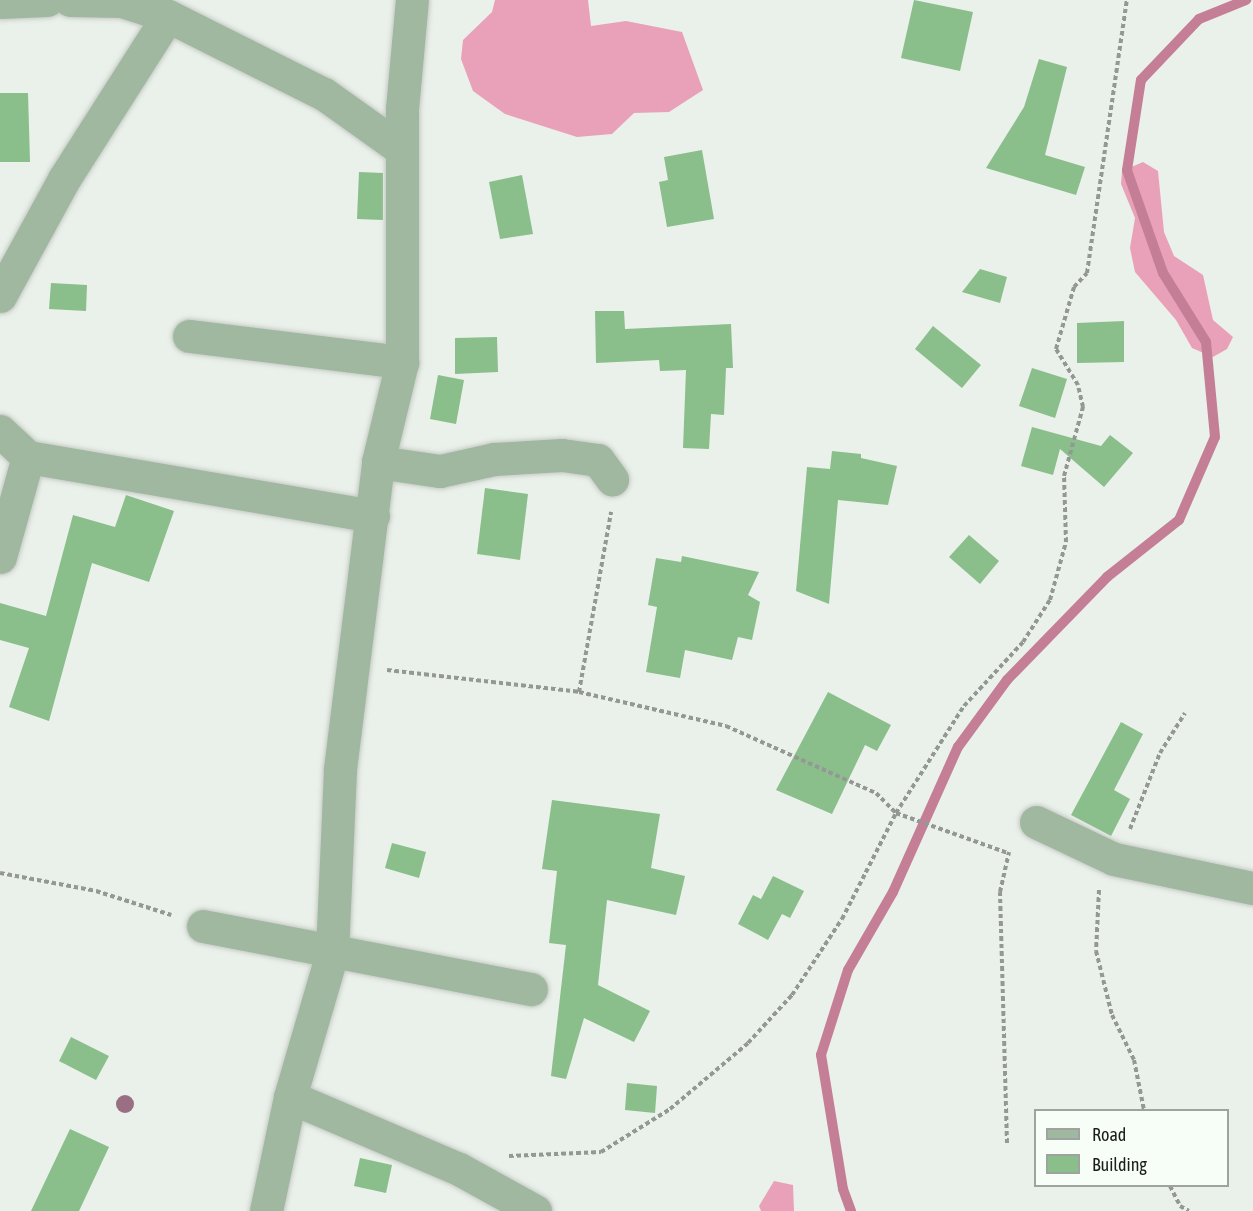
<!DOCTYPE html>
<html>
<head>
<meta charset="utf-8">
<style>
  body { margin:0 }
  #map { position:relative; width:1253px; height:1211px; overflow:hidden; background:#eaf0ea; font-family:"Asap Condensed",sans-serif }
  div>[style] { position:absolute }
  .forest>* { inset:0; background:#e9a1b9 }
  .stream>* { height:10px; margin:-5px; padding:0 5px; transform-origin:5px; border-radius:5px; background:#c47f97 }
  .building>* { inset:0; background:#8abe8b }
  .path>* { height:4px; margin-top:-2px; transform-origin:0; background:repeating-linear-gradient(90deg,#949894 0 4.5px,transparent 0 7.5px) }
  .roads { filter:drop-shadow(0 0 2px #c5cac5) drop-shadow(0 0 2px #c5cac5) }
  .minor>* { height:33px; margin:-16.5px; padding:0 16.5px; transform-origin:16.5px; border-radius:16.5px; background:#a0b7a0 }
  .trees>* { width:18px; height:18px; margin:-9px; border-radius:50%; background:#9a6e83 }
  span { translate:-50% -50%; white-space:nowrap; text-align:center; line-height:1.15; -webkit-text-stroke:5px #f7fdf7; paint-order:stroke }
  .legend { position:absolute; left:1034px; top:1109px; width:195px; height:78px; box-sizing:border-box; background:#f7fdf7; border:2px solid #9fa39f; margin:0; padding:8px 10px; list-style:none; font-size:18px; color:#1b1d1b }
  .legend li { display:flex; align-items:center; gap:12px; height:30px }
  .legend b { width:30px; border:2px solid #9fa39f }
</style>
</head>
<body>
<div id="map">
  <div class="forest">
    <div style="clip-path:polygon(495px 0,588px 0,591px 26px,626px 21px,682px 32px,703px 90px,669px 112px,634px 113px,612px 134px,577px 137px,505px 114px,473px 91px,461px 59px,463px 40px,492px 12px)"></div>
    <div style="clip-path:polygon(1143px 162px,1158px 171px,1164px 232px,1174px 256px,1203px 275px,1213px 320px,1233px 337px,1227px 349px,1213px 357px,1192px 348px,1176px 320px,1135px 272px,1130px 248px,1135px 218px,1121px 184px,1122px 171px)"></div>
    <div style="clip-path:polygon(774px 1181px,793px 1185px,794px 1211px,761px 1211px,759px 1206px)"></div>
  </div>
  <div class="stream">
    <div style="left:851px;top:1211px;width:23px;rotate:-110deg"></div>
    <div style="left:843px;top:1189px;width:136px;rotate:-99.3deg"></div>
    <div style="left:821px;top:1055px;width:89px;rotate:-72.4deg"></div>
    <div style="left:848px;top:970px;width:90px;rotate:-60deg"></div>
    <div style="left:893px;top:892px;width:159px;rotate:-65.9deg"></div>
    <div style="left:958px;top:747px;width:83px;rotate:-53.8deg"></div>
    <div style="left:1007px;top:680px;width:144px;rotate:-45.8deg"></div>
    <div style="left:1107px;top:577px;width:92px;rotate:-38.4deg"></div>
    <div style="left:1179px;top:520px;width:90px;rotate:-66.6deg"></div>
    <div style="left:1215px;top:437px;width:95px;rotate:-95.4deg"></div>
    <div style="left:1206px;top:342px;width:81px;rotate:-121.9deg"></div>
    <div style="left:1163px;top:273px;width:109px;rotate:-109.3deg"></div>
    <div style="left:1127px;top:170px;width:91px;rotate:-81.2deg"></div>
    <div style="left:1141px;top:80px;width:84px;rotate:-46.4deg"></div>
    <div style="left:1199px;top:19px;width:51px;rotate:-22deg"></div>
  </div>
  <div class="building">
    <div style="clip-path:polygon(914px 0,973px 12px,960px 71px,901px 58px)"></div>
    <div style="clip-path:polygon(1039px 59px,1067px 67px,1045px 155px,1085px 167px,1076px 195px,986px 168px,1024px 107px)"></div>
    <div style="clip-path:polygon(0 93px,28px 93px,30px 162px,0 162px)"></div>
    <div style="clip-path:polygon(702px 150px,714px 219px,667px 227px,659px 182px,668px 180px,664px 157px)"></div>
    <div style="clip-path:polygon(359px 172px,383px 173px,383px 220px,357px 219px)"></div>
    <div style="clip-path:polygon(522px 175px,533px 234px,500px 239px,489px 182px)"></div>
    <div style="clip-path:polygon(980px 269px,1007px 277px,1000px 303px,962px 292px)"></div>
    <div style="clip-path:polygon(51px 283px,87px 285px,86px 311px,49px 309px)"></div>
    <div style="clip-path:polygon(595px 311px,624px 311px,625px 329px,731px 324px,733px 368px,726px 368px,724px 415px,711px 414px,709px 449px,683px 448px,686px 370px,660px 371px,659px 360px,596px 363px)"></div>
    <div style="clip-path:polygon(1124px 321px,1124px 362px,1077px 363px,1077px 323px)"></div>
    <div style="clip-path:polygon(933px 326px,981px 365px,962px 388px,915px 349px)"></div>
    <div style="clip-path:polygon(497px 337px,498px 372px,455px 374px,455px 338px)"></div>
    <div style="clip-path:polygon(1032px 368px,1067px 379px,1055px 418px,1019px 406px)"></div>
    <div style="clip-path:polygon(438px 375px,464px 380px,456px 424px,430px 419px)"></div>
    <div style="clip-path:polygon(1032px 427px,1101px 446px,1110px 435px,1133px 453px,1104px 487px,1060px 449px,1053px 475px,1021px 466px)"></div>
    <div style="clip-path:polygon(832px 451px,861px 454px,861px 458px,897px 466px,888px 505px,838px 500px,829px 604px,796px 591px,807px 467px,830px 469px)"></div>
    <div style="clip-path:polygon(485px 488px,528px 494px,520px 560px,477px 554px)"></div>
    <div style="clip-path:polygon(126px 495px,174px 511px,149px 582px,92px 563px,49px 721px,9px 707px,29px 648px,0 640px,0 603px,46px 616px,73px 515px,115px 527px)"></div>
    <div style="clip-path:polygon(969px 535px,999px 561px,980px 584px,949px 557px)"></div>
    <div style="clip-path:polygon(682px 556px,759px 572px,748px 595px,760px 602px,752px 640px,738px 637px,732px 660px,685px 650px,680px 678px,646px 672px,657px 607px,648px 605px,656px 558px,681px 562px)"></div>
    <div style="clip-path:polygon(828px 692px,891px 725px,877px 751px,865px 745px,832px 814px,776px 790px)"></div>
    <div style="clip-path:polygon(1121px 722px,1143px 734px,1114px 790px,1130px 799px,1111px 836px,1071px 815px)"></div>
    <div style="clip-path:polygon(552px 800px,660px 814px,651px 868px,685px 876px,676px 915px,607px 900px,598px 985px,650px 1011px,634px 1042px,584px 1018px,566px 1079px,551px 1076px,566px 945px,549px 943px,557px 871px,542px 869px)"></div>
    <div style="clip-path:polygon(392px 843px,426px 852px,419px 878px,385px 868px)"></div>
    <div style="clip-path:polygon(773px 876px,804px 891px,790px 918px,782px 914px,768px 940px,738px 924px,753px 895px,761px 899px)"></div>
    <div style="clip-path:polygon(71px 1037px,109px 1056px,96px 1080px,59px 1061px)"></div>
    <div style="clip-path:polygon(627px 1083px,657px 1086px,655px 1113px,625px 1110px)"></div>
    <div style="clip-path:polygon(70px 1129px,109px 1147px,79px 1211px,31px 1211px)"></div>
    <div style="clip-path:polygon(360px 1158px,392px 1165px,386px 1193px,354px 1186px)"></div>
  </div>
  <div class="path">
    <div style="left:387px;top:670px;width:193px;rotate:6.5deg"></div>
    <div style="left:579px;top:692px;width:151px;rotate:13deg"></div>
    <div style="left:726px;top:726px;width:164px;rotate:24.1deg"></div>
    <div style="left:876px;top:793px;width:28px;rotate:45deg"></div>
    <div style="left:896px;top:813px;width:119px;rotate:19.7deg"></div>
    <div style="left:579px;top:692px;width:183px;rotate:-79.9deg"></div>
    <div style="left:1130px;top:829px;width:82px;rotate:-68.5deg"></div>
    <div style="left:1160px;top:753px;width:47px;rotate:-58deg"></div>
    <div style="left:0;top:873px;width:98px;rotate:10.6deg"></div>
    <div style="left:96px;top:891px;width:79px;rotate:17.7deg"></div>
    <div style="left:1099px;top:890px;width:61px;rotate:92.8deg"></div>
    <div style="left:1096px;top:951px;width:66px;rotate:76deg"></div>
    <div style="left:1112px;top:1015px;width:50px;rotate:63.9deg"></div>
    <div style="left:1134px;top:1060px;width:51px;rotate:78.7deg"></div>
    <div style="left:1007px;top:1143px;width:251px;rotate:-91.6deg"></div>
    <div style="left:1000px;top:892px;width:41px;rotate:-77.3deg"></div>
    <div style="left:509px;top:1156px;width:92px;rotate:-2.5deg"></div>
    <div style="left:601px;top:1152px;width:81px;rotate:-31.9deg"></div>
    <div style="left:670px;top:1109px;width:102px;rotate:-40.2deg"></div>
    <div style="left:748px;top:1043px;width:65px;rotate:-47.5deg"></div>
    <div style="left:792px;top:995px;width:91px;rotate:-56.7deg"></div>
    <div style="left:842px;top:919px;width:119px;rotate:-63deg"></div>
    <div style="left:896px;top:813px;width:127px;rotate:-57.6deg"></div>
    <div style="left:964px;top:706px;width:87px;rotate:-47.3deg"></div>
    <div style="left:1023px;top:642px;width:50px;rotate:-57.3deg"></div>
    <div style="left:1050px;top:600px;width:60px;rotate:-74.6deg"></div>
    <div style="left:1066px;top:542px;width:66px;rotate:-91.7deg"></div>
    <div style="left:1064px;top:476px;width:72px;rotate:-74.6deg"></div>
    <div style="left:1083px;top:407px;width:23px;rotate:-103deg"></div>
    <div style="left:1078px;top:385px;width:42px;rotate:-121.4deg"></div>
    <div style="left:1056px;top:349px;width:65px;rotate:-73.8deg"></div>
    <div style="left:1074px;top:287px;width:19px;rotate:-47deg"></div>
    <div style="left:1087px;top:273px;width:276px;rotate:-81.7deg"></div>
    <div style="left:1170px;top:1186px;width:22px;rotate:63deg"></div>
    <div style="left:1180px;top:1206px;width:10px;rotate:29deg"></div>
  </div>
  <div class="roads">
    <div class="minor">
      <div style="left:70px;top:0;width:52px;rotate:1.1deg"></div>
      <div style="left:122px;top:1px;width:48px;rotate:18.1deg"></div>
      <div style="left:168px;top:16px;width:174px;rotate:26.6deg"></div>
      <div style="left:324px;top:94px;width:95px;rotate:35.5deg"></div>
      <div style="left:0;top:2px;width:47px;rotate:-2.4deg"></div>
      <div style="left:0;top:296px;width:133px;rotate:-61.3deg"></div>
      <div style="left:64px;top:179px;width:193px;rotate:-57.5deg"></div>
      <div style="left:189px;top:336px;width:215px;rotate:7deg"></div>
      <div style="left:0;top:431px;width:38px;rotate:43deg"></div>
      <div style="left:28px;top:457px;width:350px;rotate:9.7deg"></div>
      <div style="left:378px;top:462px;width:63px;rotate:8.3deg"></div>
      <div style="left:440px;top:471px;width:55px;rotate:-12.5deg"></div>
      <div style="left:494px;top:459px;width:68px;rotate:-3.4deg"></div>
      <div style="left:562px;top:455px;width:36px;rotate:8deg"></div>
      <div style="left:598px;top:460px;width:24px;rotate:54deg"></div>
      <div style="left:0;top:557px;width:104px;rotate:-74.4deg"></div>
      <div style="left:1036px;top:822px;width:86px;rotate:25.4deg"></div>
      <div style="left:1114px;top:859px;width:142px;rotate:11.8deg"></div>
      <div style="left:203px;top:926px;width:334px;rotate:10.9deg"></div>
      <div style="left:290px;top:1097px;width:184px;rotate:23.1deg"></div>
      <div style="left:459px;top:1169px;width:87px;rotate:28.9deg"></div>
      <div style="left:266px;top:1211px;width:116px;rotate:-78.1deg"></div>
      <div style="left:290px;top:1097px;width:150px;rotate:-73.7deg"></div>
      <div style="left:332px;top:953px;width:184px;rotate:-87.5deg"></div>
      <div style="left:340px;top:769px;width:309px;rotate:-82.9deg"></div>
      <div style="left:378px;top:462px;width:103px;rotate:-76.5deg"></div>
      <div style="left:402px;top:362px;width:253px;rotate:-90deg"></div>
      <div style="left:402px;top:109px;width:109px;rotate:-84.8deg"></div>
    </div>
  </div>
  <div class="trees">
    <div style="left:125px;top:1104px"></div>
  </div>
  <ul class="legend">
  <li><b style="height:8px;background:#a0b7a0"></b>Road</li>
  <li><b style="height:16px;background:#8abe8b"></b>Building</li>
  </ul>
</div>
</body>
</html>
